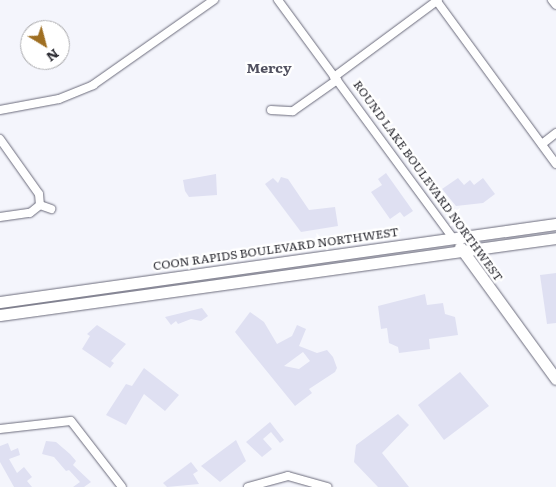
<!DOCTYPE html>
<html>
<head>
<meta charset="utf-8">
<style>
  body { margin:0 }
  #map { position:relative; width:556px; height:487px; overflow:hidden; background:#f4f5fc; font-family:Literata,serif }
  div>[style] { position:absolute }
  .building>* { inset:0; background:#dfe0f2 }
  .roads { filter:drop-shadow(0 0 1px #6b6b7b) drop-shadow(0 0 1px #6b6b7b) }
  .minor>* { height:8px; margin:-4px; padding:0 4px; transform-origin:4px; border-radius:4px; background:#fff }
  .secondary>* { height:11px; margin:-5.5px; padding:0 5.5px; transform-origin:5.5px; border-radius:5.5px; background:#fff }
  span { translate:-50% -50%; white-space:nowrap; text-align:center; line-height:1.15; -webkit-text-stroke:4.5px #fff; paint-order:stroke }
  .street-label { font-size:12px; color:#2b2b32 }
  .neighbourhood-label { font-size:14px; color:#4f4f5e; font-weight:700 }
  .north { position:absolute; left:20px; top:20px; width:50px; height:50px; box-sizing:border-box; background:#fff; border:1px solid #aaaaad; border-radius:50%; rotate:143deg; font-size:14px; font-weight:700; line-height:20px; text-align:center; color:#2b2b32 }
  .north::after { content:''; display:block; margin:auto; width:18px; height:22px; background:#9f6f22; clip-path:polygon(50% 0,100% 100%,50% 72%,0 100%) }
</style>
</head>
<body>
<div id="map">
  <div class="building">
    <div style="clip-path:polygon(386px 173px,413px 211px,404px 217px,400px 212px,390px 219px,371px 192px,382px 185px,378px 179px)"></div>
    <div style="clip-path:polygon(216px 174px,217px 195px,189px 197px,185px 191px,183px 180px)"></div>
    <div style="clip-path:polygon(281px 177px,288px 179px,309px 210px,335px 207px,338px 226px,301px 232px,265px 184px,273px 178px,278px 183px)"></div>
    <div style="clip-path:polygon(458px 178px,464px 185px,470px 180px,474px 185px,483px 178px,495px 194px,483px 203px,456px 206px,442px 189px)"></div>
    <div style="clip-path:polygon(556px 273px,556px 323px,547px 324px,540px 275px)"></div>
    <div style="clip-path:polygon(425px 294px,427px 305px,443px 303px,445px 314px,455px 317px,458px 335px,429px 339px,430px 349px,399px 353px,398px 347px,389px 343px,387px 328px,381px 329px,378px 306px)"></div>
    <div style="clip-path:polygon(202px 308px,208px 316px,201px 321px,191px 319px,178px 324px,176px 321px,171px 325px,165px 317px)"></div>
    <div style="clip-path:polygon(evenodd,250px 312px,264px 322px,277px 344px,292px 336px,297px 325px,306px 329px,299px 346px,317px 353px,327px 350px,333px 357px,337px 368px,335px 372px,309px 389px,312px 393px,295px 406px,235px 332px,250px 312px,303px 352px,310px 361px,299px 369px,284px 366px,303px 352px)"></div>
    <div style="clip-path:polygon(97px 325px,126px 344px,111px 361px,114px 363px,110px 368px,82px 349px,90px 336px,87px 334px)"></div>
    <div style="clip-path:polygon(144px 368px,179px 395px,165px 411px,144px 394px,126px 425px,106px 415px,126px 384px,132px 386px)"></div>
    <div style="clip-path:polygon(460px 372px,489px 406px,444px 440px,418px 405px)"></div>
    <div style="clip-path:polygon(398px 414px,409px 425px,382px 453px,409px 487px,378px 487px,354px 462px,356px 445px)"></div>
    <div style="clip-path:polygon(270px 422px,284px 440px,280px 443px,271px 432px,263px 439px,272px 449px,262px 457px,246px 442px)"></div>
    <div style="clip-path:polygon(236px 440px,246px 461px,220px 482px,201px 466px)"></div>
    <div style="clip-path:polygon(46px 441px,56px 442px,70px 454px,76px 461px,73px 465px,91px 482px,84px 487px,73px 487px,80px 482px,69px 470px,66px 471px,54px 457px,42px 454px)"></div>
    <div style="clip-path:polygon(8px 443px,11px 451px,18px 448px,20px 455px,9px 459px,17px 473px,24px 467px,32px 477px,27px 481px,32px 487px,14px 487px,0 462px,0 446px)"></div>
    <div style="clip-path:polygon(191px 462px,198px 471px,193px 474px,199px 484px,167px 487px,163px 483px)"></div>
  </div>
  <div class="roads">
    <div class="minor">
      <div style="left:278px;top:0;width:295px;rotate:53.7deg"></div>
      <div style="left:436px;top:0;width:203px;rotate:53.8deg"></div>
      <div style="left:552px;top:0;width:6px;rotate:51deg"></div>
      <div style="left:334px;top:77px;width:129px;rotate:-36.5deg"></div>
      <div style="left:0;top:110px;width:60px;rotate:-10.6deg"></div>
      <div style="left:59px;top:99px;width:37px;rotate:-22deg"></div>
      <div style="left:93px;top:85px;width:148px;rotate:-35.1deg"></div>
      <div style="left:271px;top:110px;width:22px;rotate:3deg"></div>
      <div style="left:293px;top:111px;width:54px;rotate:-35.2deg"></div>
      <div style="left:0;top:139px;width:67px;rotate:54.7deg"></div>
      <div style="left:39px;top:194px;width:11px;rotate:85deg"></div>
      <div style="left:542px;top:144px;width:18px;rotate:-38deg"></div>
      <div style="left:40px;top:205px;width:12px;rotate:20deg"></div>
      <div style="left:0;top:217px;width:30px;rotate:-8deg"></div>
      <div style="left:30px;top:213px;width:13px;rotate:-39deg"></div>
      <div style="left:0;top:429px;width:71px;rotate:-6.4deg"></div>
      <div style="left:71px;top:421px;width:83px;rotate:52.3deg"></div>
      <div style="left:248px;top:487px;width:41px;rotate:-15.4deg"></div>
      <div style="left:288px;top:476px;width:41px;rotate:15.8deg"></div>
    </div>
    <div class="secondary">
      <div style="left:460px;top:247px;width:163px;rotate:54deg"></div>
      <div style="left:0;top:302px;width:561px;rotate:-7.99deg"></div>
      <div style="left:0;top:315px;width:561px;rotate:-7.88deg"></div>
    </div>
  </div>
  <div class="street-label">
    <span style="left:428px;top:181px;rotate:54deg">ROUND LAKE BOULEVARD NORTHWEST</span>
    <span style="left:276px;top:249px;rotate:-8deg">COON RAPIDS BOULEVARD NORTHWEST</span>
  </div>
  <div class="neighbourhood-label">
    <span style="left:269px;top:67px">Mercy</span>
  </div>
  <div class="north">N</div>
</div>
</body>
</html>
